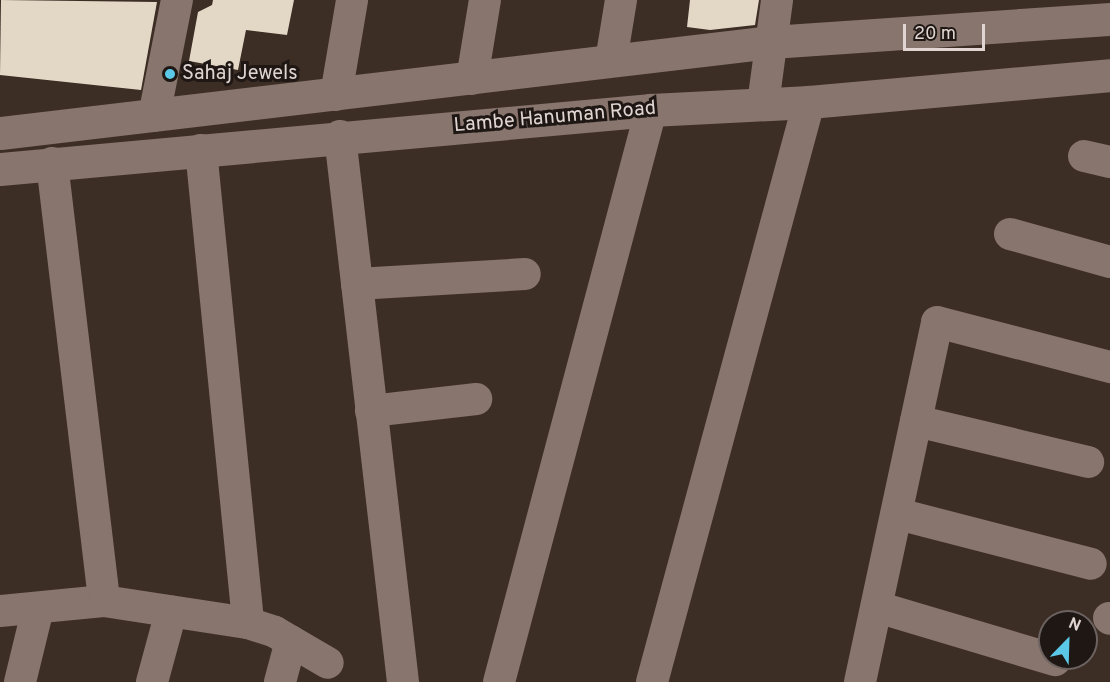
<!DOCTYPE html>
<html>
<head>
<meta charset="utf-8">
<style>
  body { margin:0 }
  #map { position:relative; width:1110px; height:682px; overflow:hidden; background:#3c2d25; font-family:Overpass,sans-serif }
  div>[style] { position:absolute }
  .building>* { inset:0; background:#e3d8c6 }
  .minor>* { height:32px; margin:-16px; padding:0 16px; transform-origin:16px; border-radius:16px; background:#88756d }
  .tertiary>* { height:33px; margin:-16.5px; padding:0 16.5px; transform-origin:16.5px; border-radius:16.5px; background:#88756d }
  .dots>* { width:16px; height:16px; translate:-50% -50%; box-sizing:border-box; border:3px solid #1e1714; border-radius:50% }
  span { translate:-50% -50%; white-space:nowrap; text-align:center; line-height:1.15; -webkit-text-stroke:6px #1e1714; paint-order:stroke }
  .poi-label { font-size:20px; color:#e0d5d1 }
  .left { translate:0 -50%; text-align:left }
  .street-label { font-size:20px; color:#e0d5d1 }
  .north { position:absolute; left:1038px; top:610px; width:60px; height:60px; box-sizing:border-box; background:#1e1714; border:2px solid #6c6360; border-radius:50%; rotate:23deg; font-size:16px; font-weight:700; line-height:24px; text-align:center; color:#e0d5d1 }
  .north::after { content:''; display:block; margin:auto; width:21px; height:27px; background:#5bc8e7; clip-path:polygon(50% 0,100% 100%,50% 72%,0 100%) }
  .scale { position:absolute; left:903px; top:24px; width:82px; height:27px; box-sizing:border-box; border:3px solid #e0d5d1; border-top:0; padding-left:8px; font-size:18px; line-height:21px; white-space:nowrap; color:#e0d5d1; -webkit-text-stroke:4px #1e1714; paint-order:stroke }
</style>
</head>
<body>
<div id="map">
  <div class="building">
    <div style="clip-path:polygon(1px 0,157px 2px,141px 90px,0 75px)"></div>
    <div style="clip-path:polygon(213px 0,294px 0,287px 35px,246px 30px,238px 70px,189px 61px,198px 12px,212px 5px)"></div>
    <div style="clip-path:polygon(690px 0,759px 0,755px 25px,710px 30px,687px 27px)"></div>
  </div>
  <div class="minor">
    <div style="left:611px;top:61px;width:62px;rotate:-80.7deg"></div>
    <div style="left:472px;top:79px;width:80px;rotate:-80.7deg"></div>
    <div style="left:336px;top:95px;width:96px;rotate:-80.4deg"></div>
    <div style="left:763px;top:104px;width:105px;rotate:-82.3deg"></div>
    <div style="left:154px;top:116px;width:118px;rotate:-78.8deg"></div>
    <div style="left:340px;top:136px;width:550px;rotate:83.42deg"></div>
    <div style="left:201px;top:150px;width:475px;rotate:84.3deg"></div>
    <div style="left:1084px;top:156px;width:27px;rotate:13deg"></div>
    <div style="left:52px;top:163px;width:441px;rotate:83.2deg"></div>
    <div style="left:1010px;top:234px;width:104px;rotate:15.6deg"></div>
    <div style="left:357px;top:284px;width:168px;rotate:-3.4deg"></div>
    <div style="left:371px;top:411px;width:106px;rotate:-6.5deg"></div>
    <div style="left:916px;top:421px;width:177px;rotate:13.4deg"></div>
    <div style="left:898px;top:514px;width:199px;rotate:14.5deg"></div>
    <div style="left:877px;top:607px;width:186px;rotate:16.6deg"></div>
    <div style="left:0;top:611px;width:104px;rotate:-5.5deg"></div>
    <div style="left:104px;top:601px;width:146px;rotate:8.7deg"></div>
    <div style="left:248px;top:623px;width:28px;rotate:18deg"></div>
    <div style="left:275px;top:632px;width:61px;rotate:30.3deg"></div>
    <div style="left:1109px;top:618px;width:1px;rotate:45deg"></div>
    <div style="left:20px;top:682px;width:76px;rotate:-76.3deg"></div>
    <div style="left:152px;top:682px;width:73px;rotate:-74.8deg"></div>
    <div style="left:280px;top:682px;width:42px;rotate:-75deg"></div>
    <div style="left:499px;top:682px;width:592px;rotate:-75.12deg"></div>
    <div style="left:652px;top:682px;width:601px;rotate:-74.85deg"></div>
    <div style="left:860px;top:682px;width:368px;rotate:-77.9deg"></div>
    <div style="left:937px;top:322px;width:179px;rotate:14.6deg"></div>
  </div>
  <div class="tertiary">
    <div style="left:0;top:133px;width:776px;rotate:-6.73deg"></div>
    <div style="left:771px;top:42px;width:340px;rotate:-3.9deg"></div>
    <div style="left:0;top:169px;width:654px;rotate:-5.18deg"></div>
    <div style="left:651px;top:110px;width:158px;rotate:-2.9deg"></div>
    <div style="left:809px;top:102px;width:302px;rotate:-5.1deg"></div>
  </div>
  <div class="dots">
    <div style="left:170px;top:74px;background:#5bc8e7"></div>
  </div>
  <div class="poi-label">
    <span class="left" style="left:182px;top:74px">Sahaj Jewels</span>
  </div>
  <div class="street-label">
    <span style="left:555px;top:118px;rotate:-5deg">Lambe Hanuman Road</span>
  </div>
  <div class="north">N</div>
  <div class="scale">20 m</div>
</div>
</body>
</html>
